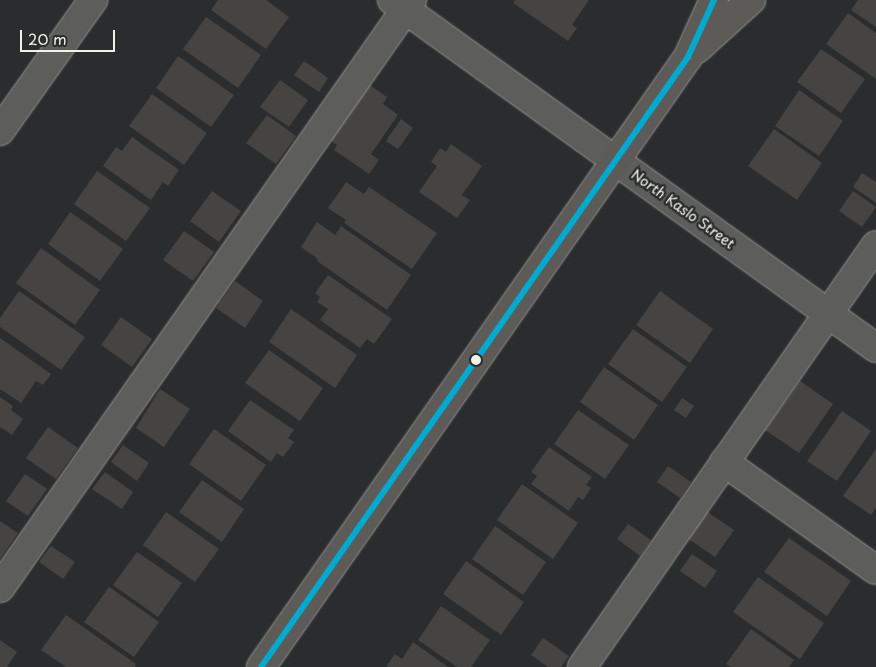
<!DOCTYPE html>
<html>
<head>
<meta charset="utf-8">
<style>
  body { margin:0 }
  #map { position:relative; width:876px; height:667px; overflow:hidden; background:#2b2c2d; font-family:"Playpen Sans",sans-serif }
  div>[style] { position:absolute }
  .building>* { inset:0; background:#454442 }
  .roads { filter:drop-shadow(0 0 1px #979796) drop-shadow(0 0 1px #979796) }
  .minor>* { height:28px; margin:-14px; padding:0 14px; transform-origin:14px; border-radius:14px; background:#5d5d5c }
  .major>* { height:28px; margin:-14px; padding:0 14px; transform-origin:14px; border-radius:14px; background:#5c5b58 }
  .bus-1>* { height:6px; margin:-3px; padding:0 3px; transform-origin:3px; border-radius:3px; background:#00a9ce }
  .dots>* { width:14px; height:14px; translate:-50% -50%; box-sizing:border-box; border:2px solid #2a2d2e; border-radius:50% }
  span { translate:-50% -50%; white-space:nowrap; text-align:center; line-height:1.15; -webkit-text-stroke:5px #2a2d2e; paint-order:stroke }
  .street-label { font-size:14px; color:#f4f1e8 }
  .scale { position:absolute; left:20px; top:30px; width:95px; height:22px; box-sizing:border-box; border:2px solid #f4f1e8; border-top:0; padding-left:6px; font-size:15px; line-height:18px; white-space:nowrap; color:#f4f1e8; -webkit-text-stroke:4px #2a2d2e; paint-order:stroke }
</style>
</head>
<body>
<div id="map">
  <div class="building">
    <div style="clip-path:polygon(218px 0,266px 0,289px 17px,266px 49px,211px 10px)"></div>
    <div style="clip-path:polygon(515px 0,589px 0,572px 25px,577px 28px,568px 41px,513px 3px)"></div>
    <div style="clip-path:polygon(858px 0,876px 0,876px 27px,851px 10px)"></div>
    <div style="clip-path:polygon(848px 13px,876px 33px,876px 79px,826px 44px)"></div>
    <div style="clip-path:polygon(206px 17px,261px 55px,238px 88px,183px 49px)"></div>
    <div style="clip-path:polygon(821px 49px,865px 79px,841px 113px,797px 82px)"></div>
    <div style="clip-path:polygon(178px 56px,234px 95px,211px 127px,156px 88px)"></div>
    <div style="clip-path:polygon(304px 61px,328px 78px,319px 92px,294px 75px)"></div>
    <div style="clip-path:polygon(280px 80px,308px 100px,289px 127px,260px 107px)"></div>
    <div style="clip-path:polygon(368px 84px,387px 97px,383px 104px,398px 115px,371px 154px,379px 160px,369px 174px,334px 150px,337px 145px,329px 140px)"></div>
    <div style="clip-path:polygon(799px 90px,843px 121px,819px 156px,775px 126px)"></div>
    <div style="clip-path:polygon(152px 94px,207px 133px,184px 165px,129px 126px)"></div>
    <div style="clip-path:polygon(267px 115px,296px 136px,276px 164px,246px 143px)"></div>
    <div style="clip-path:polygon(401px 119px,413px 128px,398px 149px,386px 141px)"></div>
    <div style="clip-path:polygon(774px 129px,822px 163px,797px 200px,748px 166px)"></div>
    <div style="clip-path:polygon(132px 137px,179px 170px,168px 186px,163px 182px,151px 200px,103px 166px,116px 147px,122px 151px)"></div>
    <div style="clip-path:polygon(451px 144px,482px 166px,462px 195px,470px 200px,457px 218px,419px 192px,437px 166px,431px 162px,440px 148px,446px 152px)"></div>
    <div style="clip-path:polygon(97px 171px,150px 208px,126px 241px,74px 204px)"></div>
    <div style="clip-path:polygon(862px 173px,876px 182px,876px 203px,853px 187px)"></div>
    <div style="clip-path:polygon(346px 182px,364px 194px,369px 187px,437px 233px,412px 269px,344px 223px,346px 220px,328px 208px)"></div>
    <div style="clip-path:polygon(212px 191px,241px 211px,219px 242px,190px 221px)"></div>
    <div style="clip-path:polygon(853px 191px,876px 207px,862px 227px,839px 211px)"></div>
    <div style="clip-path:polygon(70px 212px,123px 249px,100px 281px,48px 244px)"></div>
    <div style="clip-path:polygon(317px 222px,335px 235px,341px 226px,411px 275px,387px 310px,317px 261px,318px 259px,301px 247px)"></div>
    <div style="clip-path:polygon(184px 231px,214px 252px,193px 281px,163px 260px)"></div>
    <div style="clip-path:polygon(41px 248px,100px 290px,75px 325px,16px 283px)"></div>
    <div style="clip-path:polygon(328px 275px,392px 319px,374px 344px,367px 339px,360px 348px,320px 320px,328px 309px,317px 302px,320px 297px,315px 293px)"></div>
    <div style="clip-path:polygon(235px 281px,263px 301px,245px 328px,216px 308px)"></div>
    <div style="clip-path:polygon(19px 291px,85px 337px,61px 370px,0 327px,0 318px)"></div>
    <div style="clip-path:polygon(660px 291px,713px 329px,690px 363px,636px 325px)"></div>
    <div style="clip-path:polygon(291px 309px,357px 355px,335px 388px,269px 342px)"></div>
    <div style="clip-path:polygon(121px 317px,152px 339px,132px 367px,101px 345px)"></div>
    <div style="clip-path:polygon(633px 329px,687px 367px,662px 402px,608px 364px)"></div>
    <div style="clip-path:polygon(0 338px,51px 374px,43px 385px,36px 381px,21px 403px,0 389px)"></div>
    <div style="clip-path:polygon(269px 350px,323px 388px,300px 421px,245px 383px)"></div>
    <div style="clip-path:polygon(604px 367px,658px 405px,634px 440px,580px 402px)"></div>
    <div style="clip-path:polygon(800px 381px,833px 404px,799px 453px,765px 430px)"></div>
    <div style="clip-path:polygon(160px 389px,190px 409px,164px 447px,136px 428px)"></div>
    <div style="clip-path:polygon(0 397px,13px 406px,11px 410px,23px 419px,12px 435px,0 427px)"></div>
    <div style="clip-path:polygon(682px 398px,694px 406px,686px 418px,674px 410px)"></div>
    <div style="clip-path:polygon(250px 400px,294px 430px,288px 438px,294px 442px,283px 457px,277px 453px,271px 462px,228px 431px)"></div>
    <div style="clip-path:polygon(578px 410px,629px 445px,605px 479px,554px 444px)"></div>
    <div style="clip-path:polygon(842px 411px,871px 431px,837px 481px,807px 461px)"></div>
    <div style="clip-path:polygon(48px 427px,78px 448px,56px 479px,26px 458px)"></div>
    <div style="clip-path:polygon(214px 429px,266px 465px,241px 501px,189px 464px)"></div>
    <div style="clip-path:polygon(123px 445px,149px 463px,137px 481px,111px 462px)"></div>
    <div style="clip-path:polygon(549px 447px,592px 477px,586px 485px,591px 488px,583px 500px,578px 497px,569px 511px,531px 484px,537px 476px,531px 472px)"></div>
    <div style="clip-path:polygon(876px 449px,876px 508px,871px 515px,843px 496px)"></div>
    <div style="clip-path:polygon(668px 466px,691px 482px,680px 498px,657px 482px)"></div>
    <div style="clip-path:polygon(105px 472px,133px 492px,122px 509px,92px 489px)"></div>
    <div style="clip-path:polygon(25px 474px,47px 489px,28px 516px,6px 501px)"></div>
    <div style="clip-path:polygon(202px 480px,244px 509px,222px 542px,179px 512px)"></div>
    <div style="clip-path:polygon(522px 484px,578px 523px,553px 559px,497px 520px)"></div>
    <div style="clip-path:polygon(706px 511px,734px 530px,715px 557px,687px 538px)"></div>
    <div style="clip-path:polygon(166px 512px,219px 549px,195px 582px,143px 545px)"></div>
    <div style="clip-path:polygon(0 521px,18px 533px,0 559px)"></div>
    <div style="clip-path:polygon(628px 524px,651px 540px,640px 556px,617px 539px)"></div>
    <div style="clip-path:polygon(495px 526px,546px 562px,523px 595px,472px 559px)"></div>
    <div style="clip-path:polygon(789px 538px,851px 581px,827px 616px,764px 572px)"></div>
    <div style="clip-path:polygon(51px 546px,75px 562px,63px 579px,39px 562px)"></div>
    <div style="clip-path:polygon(137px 552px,182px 583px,158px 617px,113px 585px)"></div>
    <div style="clip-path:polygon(692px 554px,717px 571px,705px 588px,680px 571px)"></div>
    <div style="clip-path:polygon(466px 561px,524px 602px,501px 635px,443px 594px)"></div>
    <div style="clip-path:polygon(758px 577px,824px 623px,800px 659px,733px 612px)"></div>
    <div style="clip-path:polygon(109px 587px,159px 622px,134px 657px,84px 622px)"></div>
    <div style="clip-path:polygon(441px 606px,490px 640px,471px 667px,457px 667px,418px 640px)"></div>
    <div style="clip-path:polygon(66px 615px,136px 664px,135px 667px,66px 667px,41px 650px)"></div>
    <div style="clip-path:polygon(751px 629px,794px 660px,789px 667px,731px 667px,726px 664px)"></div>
    <div style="clip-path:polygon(543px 638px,569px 656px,561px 667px,548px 667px,531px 655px)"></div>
    <div style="clip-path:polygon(0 640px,17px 652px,7px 667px,0 667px)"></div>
    <div style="clip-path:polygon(413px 642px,448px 667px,386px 667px,395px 654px,402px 659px)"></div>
  </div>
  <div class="roads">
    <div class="minor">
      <div style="left:392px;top:0;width:596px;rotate:35.72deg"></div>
      <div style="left:0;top:131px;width:161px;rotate:-54.6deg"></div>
      <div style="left:724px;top:462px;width:186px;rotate:35.4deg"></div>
      <div style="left:0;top:588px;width:718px;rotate:-54.98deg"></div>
      <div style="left:582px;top:667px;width:514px;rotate:-55.14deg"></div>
    </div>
    <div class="major">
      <div style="left:697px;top:49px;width:73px;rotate:-42.2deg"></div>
      <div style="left:261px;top:667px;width:745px;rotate:-55.01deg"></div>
      <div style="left:688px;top:57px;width:63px;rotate:-65.5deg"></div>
    </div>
  </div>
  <div class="bus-1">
    <div style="left:261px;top:667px;width:745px;rotate:-55.01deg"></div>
    <div style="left:688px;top:57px;width:63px;rotate:-65.5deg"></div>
  </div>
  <div class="dots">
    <div style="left:476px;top:360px;background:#f4f1e8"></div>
  </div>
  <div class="street-label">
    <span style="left:683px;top:209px;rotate:36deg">North Kaslo Street</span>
  </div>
  <div class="scale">20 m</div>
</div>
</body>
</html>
